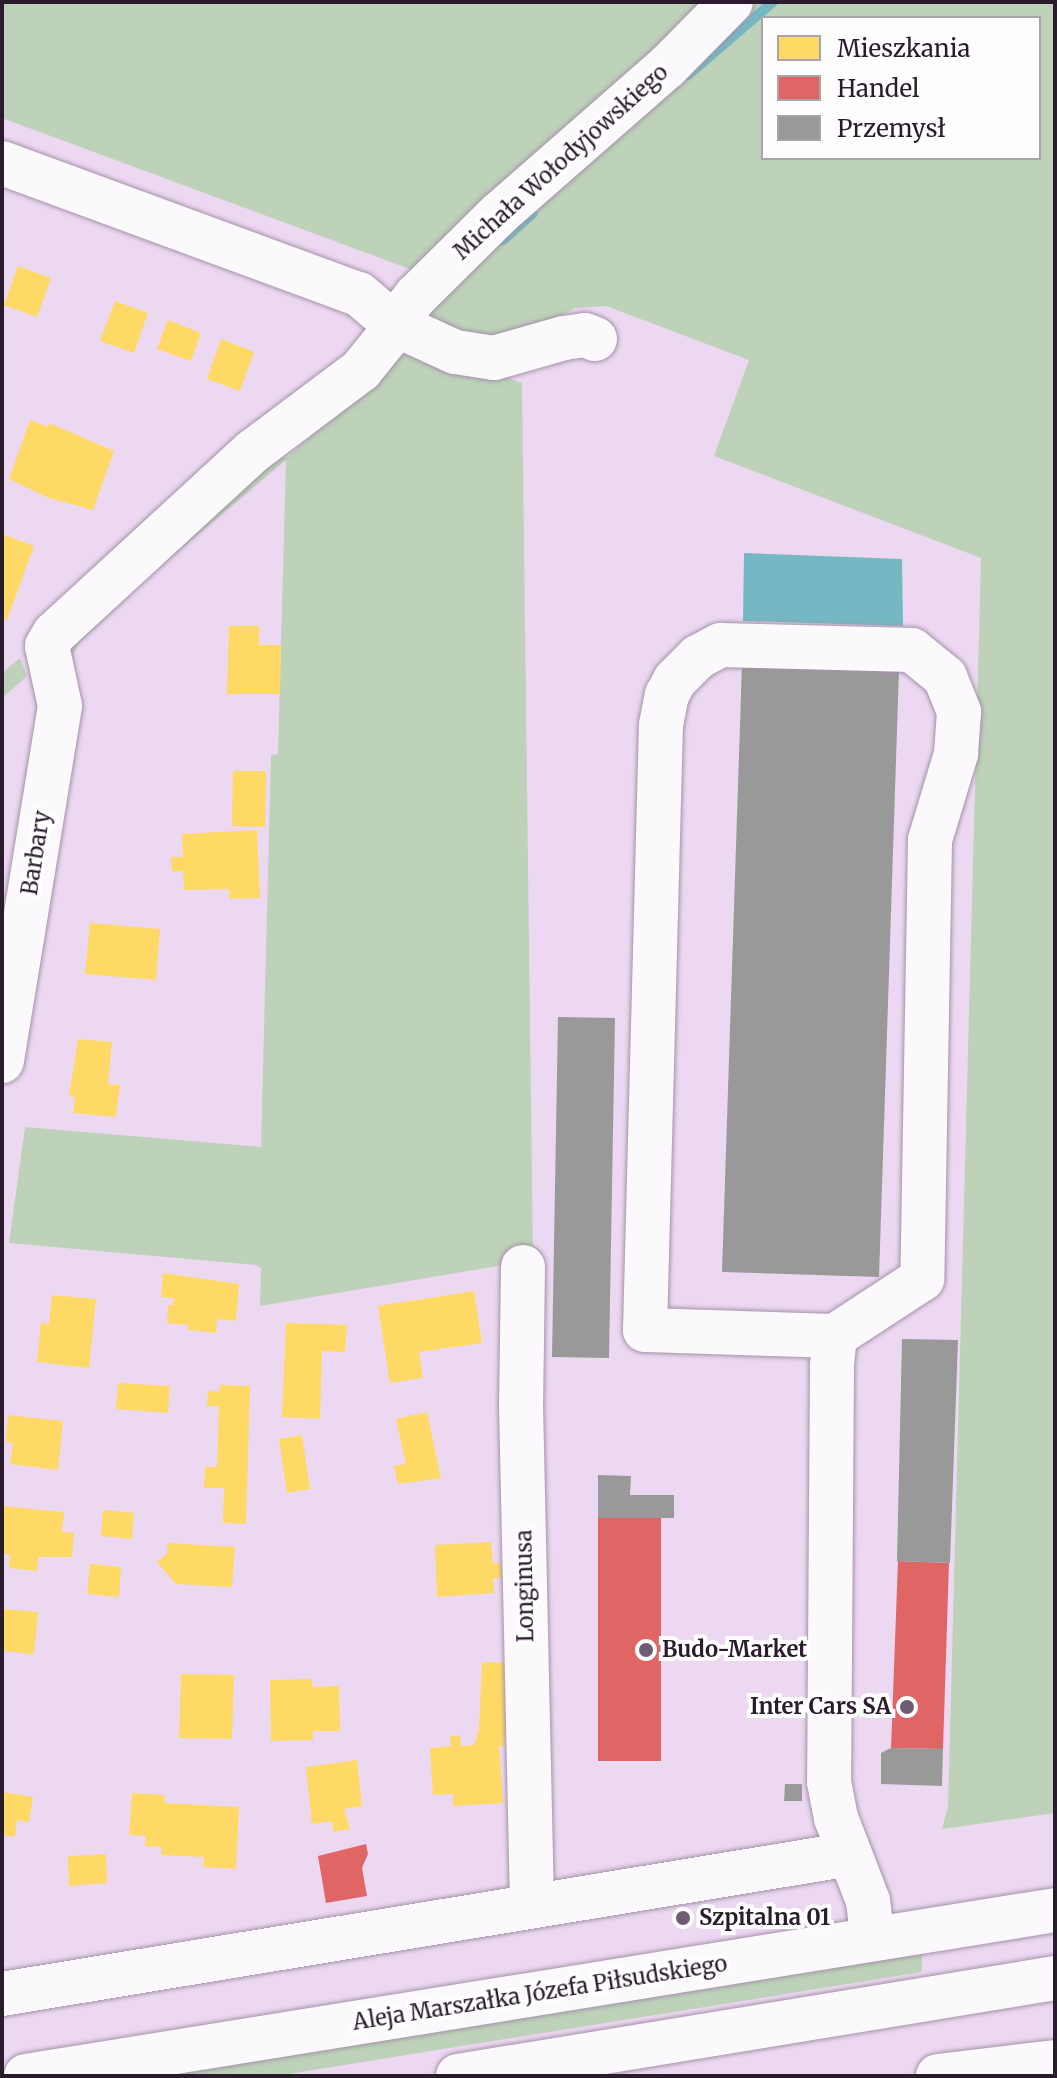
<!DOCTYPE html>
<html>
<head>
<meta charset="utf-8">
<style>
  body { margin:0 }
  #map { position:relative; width:1057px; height:2078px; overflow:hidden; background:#edd8f2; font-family:Merriweather,serif }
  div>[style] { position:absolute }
  .green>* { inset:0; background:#bdd2b9 }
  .water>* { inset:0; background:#75b8c3 }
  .homes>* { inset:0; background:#ffd966 }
  .shops>* { inset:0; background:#e06666 }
  .industry>* { inset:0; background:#999 }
  .stream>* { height:10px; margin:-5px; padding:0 5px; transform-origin:5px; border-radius:5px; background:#75b8c3 }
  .roads { filter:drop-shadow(0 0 2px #a393a7) drop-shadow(0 0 2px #a393a7) }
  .minor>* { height:44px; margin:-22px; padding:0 22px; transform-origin:22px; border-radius:22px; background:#fcf9fd }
  .major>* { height:44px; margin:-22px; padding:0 22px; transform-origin:22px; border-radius:22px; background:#fcf9fd }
  .dots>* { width:22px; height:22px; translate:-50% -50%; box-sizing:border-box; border:4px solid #fefefe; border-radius:50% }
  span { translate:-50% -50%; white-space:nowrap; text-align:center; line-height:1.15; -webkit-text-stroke:8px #fefefe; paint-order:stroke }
  .street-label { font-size:22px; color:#2a1b2d }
  .poi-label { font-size:22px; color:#2a1b2d; font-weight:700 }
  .left { translate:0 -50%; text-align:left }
  .right { translate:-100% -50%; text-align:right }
  .frame { position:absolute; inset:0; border:4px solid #2a1b2d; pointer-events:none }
  .legend { position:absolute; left:761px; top:16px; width:280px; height:144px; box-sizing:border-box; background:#fefefe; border:2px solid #a9a3aa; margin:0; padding:10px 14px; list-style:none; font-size:24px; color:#2a1b2d }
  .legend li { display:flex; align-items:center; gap:16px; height:40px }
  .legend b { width:40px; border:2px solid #a9a3aa }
</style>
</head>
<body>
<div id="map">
  <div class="green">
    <div style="clip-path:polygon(2px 2px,715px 2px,426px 275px,2px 118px)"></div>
    <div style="clip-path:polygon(evenodd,747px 2px,1055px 2px,1055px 1813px,942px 1829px,948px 1807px,981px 558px,714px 456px,749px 360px,606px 306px,575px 308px,514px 342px,417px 325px,747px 2px,763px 18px,1039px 18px,1039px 158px,763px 158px,763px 18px)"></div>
    <div style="clip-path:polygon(406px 342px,522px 383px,533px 1260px,260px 1306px,261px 1268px,256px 1265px,9px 1243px,25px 1127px,261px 1147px,271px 755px,278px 754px,286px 460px,155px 571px,80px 642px,72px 656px,60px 643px,275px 447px,286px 458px,372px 384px)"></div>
    <div style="clip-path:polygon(20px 658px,27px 676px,2px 698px,2px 673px)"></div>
    <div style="clip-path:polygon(922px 1953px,922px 1972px,276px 2076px,158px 2076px)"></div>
  </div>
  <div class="water">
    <div style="clip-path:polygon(744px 553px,902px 559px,903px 626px,743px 621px)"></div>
  </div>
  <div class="homes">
    <div style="clip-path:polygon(18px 266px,51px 278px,37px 317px,4px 305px)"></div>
    <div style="clip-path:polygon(115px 301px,148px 313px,134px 353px,100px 341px)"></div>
    <div style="clip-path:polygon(168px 320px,201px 333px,191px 361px,157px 349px)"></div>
    <div style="clip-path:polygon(221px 339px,254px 352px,240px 391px,207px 379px)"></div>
    <div style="clip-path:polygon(30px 420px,48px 427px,49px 423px,114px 451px,93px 510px,49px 498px,9px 479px)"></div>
    <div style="clip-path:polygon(2px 534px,34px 546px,7px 620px,2px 618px)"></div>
    <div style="clip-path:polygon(229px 626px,259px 626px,259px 645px,281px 645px,280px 694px,227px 694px)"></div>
    <div style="clip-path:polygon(233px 771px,266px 771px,265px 827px,232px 826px)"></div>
    <div style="clip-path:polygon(257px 830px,260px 898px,230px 899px,229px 889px,184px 890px,183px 871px,172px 871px,171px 857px,183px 857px,182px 834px)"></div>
    <div style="clip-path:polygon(90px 923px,160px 929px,156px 980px,85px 974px)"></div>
    <div style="clip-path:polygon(78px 1039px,112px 1042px,108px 1084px,120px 1085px,116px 1117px,73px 1113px,75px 1097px,69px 1096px)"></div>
    <div style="clip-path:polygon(163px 1273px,239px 1284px,236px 1321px,217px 1319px,216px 1333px,188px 1330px,188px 1325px,167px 1323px,168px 1305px,173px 1305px,174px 1298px,161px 1297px)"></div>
    <div style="clip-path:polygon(474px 1291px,482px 1343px,419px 1352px,423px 1378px,390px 1383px,378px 1306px)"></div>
    <div style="clip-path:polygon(52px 1295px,96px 1299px,89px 1368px,37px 1362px,41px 1323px,49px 1324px)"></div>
    <div style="clip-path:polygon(286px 1323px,347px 1325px,345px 1352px,322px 1351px,320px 1419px,282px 1417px)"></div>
    <div style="clip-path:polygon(118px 1383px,170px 1386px,168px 1413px,116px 1409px)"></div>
    <div style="clip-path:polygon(220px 1385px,250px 1386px,246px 1524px,223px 1523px,224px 1488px,204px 1488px,205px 1467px,217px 1467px,219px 1406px,207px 1406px,208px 1391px,219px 1392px)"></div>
    <div style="clip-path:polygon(427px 1412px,441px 1478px,398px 1484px,394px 1466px,406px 1464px,396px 1419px)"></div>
    <div style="clip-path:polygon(8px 1415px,63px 1421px,58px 1470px,10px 1464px,13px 1443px,6px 1442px)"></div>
    <div style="clip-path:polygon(302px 1435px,310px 1489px,287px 1493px,279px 1439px)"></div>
    <div style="clip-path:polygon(2px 1506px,64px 1512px,62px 1532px,74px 1533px,72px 1557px,38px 1557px,37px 1571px,9px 1568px,10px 1554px,2px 1554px)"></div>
    <div style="clip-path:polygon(103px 1510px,134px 1513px,132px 1539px,101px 1536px)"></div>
    <div style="clip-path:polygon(491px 1542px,493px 1563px,501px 1563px,502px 1578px,493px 1578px,494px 1593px,437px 1597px,435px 1545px)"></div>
    <div style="clip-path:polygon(168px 1543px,235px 1547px,232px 1587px,176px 1584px,157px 1562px,167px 1554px)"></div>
    <div style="clip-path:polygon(90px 1564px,121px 1567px,119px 1597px,87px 1594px)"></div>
    <div style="clip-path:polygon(2px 1609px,38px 1612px,34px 1654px,2px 1651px)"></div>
    <div style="clip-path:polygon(482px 1662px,509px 1663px,506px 1732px,504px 1746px,499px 1746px,503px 1803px,453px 1806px,453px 1794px,433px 1795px,430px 1748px,451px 1746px,450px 1736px,460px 1735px,461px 1746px,474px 1745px,479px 1729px)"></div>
    <div style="clip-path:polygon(181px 1674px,234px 1675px,232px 1739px,179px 1738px)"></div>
    <div style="clip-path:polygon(312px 1679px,312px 1687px,339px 1686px,340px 1731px,313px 1731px,313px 1740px,271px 1741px,270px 1680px)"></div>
    <div style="clip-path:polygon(357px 1760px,362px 1806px,344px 1809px,350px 1829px,333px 1832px,332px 1821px,312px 1824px,306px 1767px)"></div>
    <div style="clip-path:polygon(2px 1792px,33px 1797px,29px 1822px,17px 1820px,15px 1837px,2px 1835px)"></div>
    <div style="clip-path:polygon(132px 1793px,165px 1795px,164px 1803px,239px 1807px,236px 1869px,203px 1867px,204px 1857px,161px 1855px,162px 1847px,145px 1846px,146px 1836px,129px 1835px)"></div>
    <div style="clip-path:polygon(106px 1854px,107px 1883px,69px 1886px,68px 1856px)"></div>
  </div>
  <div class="shops">
    <div style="clip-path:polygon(598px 1518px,661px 1518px,661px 1761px,598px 1761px)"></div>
    <div style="clip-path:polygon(898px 1561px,949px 1563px,943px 1749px,891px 1748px)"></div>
    <div style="clip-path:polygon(366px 1844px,368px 1854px,362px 1868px,367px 1896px,326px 1903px,318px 1856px)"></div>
  </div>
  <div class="industry">
    <div style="clip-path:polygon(742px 664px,899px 669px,879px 1277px,722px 1272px)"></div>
    <div style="clip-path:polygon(558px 1017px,615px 1018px,609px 1358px,552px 1357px)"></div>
    <div style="clip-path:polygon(902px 1339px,958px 1340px,950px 1563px,897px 1561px)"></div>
    <div style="clip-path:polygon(598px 1475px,631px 1476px,630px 1495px,674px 1495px,674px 1518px,598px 1518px)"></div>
    <div style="clip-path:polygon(891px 1748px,943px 1749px,942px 1786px,881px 1784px,881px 1753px)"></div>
    <div style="clip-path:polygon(785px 1784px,802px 1784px,802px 1801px,784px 1801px)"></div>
  </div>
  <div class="stream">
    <div style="left:688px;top:75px;width:112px;rotate:-40.7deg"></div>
    <div style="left:503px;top:240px;width:40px;rotate:-42deg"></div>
  </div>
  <div class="roads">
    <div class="minor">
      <div style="left:2px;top:163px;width:380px;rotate:20.2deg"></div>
      <div style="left:359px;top:294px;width:46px;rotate:40.6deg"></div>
      <div style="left:394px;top:324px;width:17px;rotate:118deg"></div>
      <div style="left:386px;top:339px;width:40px;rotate:129deg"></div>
      <div style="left:361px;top:370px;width:135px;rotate:143.1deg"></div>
      <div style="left:253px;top:451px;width:270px;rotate:137.4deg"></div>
      <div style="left:54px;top:634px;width:14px;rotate:120deg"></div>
      <div style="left:47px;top:646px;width:61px;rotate:77.8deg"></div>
      <div style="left:60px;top:706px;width:360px;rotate:99.3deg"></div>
      <div style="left:595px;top:339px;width:11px;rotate:-158deg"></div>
      <div style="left:585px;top:335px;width:21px;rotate:172deg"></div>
      <div style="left:564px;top:338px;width:73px;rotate:164.1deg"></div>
      <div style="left:494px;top:358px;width:39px;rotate:-171deg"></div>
      <div style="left:455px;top:352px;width:67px;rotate:-155.3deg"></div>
      <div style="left:394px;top:324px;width:36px;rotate:-52deg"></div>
      <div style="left:416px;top:296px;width:118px;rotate:-44.7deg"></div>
      <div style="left:500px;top:213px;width:222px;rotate:-41.2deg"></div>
      <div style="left:667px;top:67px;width:91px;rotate:-45.4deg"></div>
      <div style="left:523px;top:1267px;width:137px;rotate:90.8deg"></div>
      <div style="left:521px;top:1404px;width:502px;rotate:88.74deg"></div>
      <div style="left:835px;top:1336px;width:190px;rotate:-178.2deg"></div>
      <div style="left:645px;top:1330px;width:605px;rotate:-88.49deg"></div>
      <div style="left:661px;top:725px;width:31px;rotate:-79deg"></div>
      <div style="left:667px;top:695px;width:17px;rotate:-62deg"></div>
      <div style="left:675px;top:680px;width:33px;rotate:-45deg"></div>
      <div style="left:698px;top:657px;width:26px;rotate:-28deg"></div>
      <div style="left:721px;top:645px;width:191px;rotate:1.5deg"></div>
      <div style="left:912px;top:650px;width:43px;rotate:39.3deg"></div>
      <div style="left:945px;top:677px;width:38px;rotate:68deg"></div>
      <div style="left:959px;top:712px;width:42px;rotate:94.1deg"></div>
      <div style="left:956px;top:754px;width:90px;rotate:106.8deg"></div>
      <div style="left:930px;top:840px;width:439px;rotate:91deg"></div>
      <div style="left:922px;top:1279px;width:104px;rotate:146.8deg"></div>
      <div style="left:835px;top:1336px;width:31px;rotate:96deg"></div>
      <div style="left:832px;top:1367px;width:415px;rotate:90.4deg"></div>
      <div style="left:829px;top:1782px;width:37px;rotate:79deg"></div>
      <div style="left:836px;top:1818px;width:89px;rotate:68.9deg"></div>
      <div style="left:868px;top:1901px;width:38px;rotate:83deg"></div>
      <div style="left:2px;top:1994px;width:859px;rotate:-9.37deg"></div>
      <div style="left:938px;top:2076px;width:118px;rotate:-6.8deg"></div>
    </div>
    <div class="major">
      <div style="left:26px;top:2076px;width:1042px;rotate:-9.16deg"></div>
      <div style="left:458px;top:2076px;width:605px;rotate:-9.32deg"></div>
    </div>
  </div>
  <div class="dots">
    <div style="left:646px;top:1650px;background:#6e5d72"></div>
    <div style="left:907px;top:1707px;background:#6e5d72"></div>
    <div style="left:683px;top:1918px;background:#6e5d72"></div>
  </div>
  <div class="street-label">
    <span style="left:561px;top:162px;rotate:-42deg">Michała Wołodyjowskiego</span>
    <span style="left:36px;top:853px;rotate:-81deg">Barbary</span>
    <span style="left:525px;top:1586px;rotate:-91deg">Longinusa</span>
    <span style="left:540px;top:1993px;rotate:-9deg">Aleja Marszałka Józefa Piłsudskiego</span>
  </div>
  <div class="poi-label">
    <span class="left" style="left:662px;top:1650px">Budo-Market</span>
    <span class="right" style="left:891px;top:1707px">Inter Cars SA</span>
    <span class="left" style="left:699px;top:1918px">Szpitalna 01</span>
  </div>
  <div class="frame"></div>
  <ul class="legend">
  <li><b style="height:22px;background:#ffd966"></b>Mieszkania</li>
  <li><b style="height:22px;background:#e06666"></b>Handel</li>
  <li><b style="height:22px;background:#999"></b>Przemysł</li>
  </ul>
</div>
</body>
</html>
